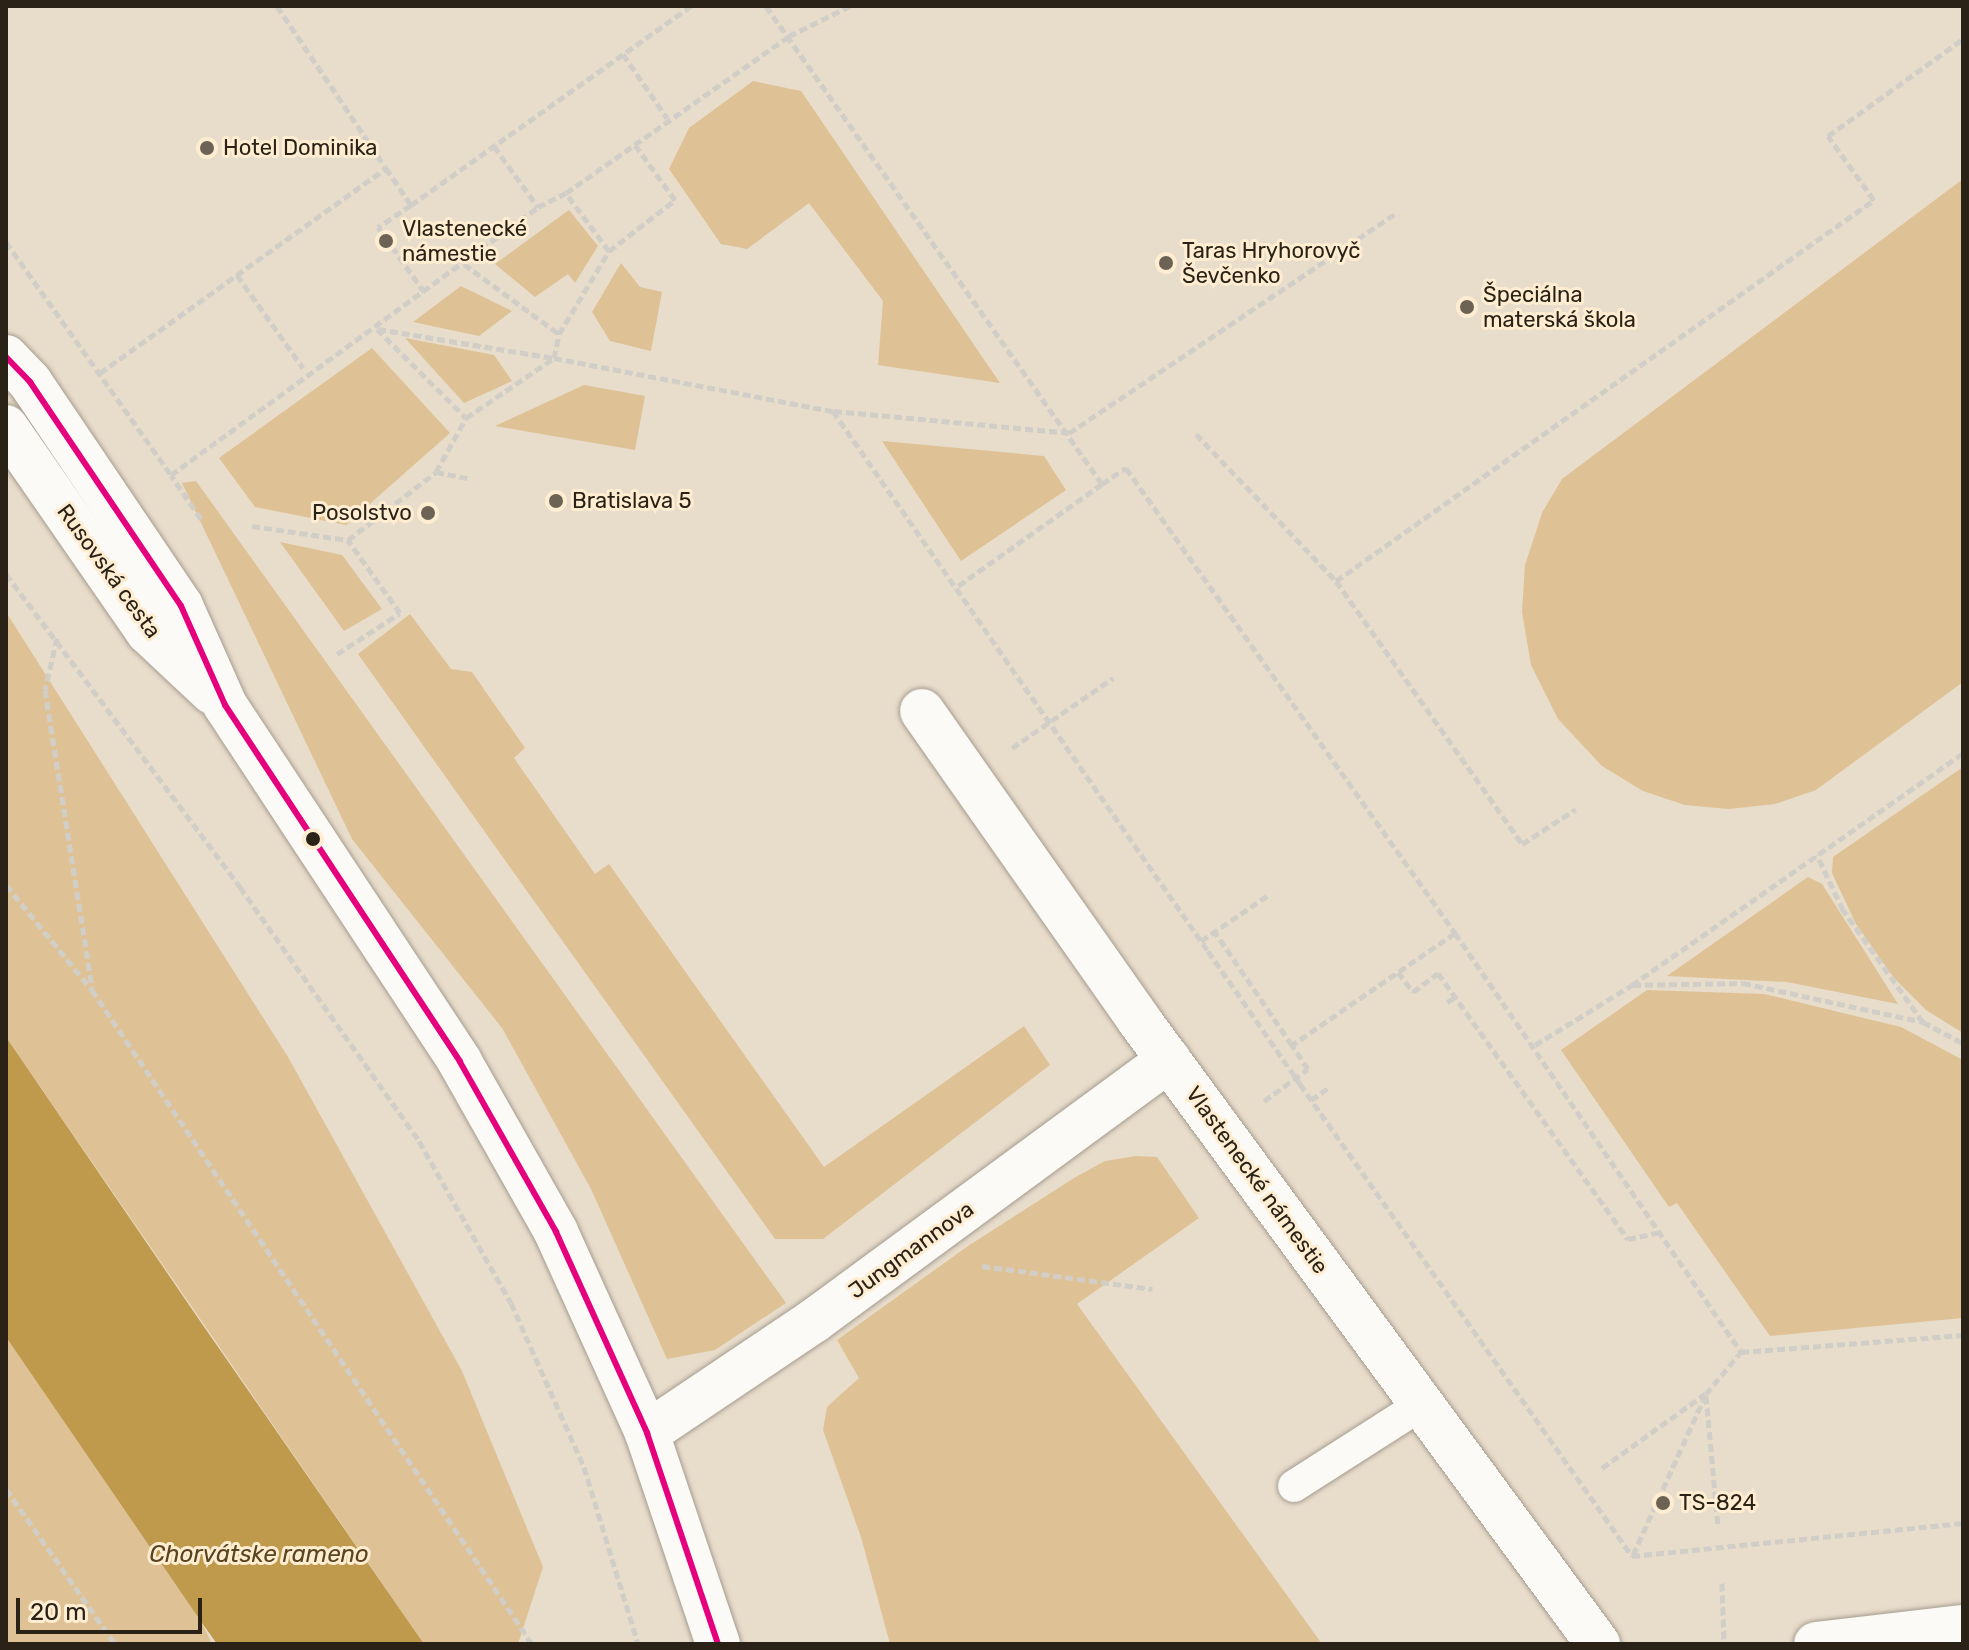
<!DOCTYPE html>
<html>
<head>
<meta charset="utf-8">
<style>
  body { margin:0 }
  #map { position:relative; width:1969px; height:1650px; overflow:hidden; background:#e8dccb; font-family:Rubik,sans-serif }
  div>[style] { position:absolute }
  .green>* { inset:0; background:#dec295 }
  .water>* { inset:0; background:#bf994c }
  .path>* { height:5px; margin-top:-2.5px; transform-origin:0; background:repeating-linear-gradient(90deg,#d1cec8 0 8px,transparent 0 12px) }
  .roads { filter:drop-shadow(0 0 2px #a59c8e) drop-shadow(0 0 2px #a59c8e) }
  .lane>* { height:32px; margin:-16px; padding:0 16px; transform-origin:16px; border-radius:16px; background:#fcfaf7 }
  .street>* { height:44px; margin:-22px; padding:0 22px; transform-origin:22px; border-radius:22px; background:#fcfaf7 }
  .secondary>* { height:44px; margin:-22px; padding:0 22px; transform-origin:22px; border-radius:22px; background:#fcfaf7 }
  .path-bridge>* { height:5px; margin-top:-2.5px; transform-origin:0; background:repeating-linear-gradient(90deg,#d1cec8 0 8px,transparent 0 12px) }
  .bus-1>* { height:6px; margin:-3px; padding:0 3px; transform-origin:3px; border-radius:3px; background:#e5007d }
  .dots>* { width:22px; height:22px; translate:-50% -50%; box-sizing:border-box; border:4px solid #ffedd2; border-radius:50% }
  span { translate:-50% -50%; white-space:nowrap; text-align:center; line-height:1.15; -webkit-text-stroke:6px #ffedd2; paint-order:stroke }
  .poi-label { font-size:22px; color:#2a2216 }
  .left { translate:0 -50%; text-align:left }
  .right { translate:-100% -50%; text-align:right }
  .street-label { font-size:22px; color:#2a2216 }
  .water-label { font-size:24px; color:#5a431e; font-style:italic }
  .frame { position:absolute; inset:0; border:8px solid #2a2216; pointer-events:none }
  .scale { position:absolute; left:16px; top:1598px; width:186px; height:36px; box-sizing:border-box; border:4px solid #2a2216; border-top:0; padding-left:10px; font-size:24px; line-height:28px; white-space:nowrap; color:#2a2216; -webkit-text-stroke:6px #ffedd2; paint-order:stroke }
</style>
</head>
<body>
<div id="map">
  <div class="green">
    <div style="clip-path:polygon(753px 81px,801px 91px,1000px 383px,878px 365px,883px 301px,809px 203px,747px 249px,721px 244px,669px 169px,689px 128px)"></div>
    <div style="clip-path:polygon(1963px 179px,1963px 682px,1816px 790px,1775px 804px,1729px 809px,1685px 805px,1643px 791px,1602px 766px,1558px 719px,1531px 665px,1522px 612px,1525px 565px,1542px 513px,1562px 479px)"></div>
    <div style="clip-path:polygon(569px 210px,598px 246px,575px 283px,568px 274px,535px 297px,495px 264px)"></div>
    <div style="clip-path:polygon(621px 263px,640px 287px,662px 292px,651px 351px,610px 341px,592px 312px)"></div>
    <div style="clip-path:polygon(461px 286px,512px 311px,479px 336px,413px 322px)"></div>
    <div style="clip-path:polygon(405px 338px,494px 355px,512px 381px,464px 403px)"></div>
    <div style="clip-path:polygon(372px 348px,450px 433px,346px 525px,255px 507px,219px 458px)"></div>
    <div style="clip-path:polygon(584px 385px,645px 396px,635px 450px,495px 426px)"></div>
    <div style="clip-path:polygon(882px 441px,1044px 456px,1066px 490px,961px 561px)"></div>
    <div style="clip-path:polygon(196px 481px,786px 1303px,715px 1350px,667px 1359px,591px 1189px,502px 1028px,352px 839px,182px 483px)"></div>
    <div style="clip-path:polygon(280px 542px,342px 555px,382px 609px,344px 631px)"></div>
    <div style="clip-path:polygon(6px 612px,288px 1057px,462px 1371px,543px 1567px,518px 1644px,424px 1644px,6px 1037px)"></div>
    <div style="clip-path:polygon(410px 614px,451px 669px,472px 672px,525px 748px,514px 758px,595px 874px,609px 864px,824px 1167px,1024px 1026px,1050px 1065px,823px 1239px,775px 1239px,358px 654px)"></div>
    <div style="clip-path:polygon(1963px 767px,1963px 1033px,1926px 1010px,1894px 978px,1856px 924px,1832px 873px,1833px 857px)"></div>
    <div style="clip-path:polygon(1808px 877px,1822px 884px,1898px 1004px,1787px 982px,1667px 976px)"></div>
    <div style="clip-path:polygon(1647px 990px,1764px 994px,1901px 1027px,1963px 1060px,1963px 1318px,1770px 1336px,1677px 1203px,1669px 1207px,1561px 1050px)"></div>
    <div style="clip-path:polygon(1136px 1156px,1157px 1157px,1199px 1218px,1077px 1304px,1322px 1644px,890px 1644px,861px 1537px,823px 1430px,827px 1407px,859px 1378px,837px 1340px,968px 1246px,1074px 1178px,1105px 1161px)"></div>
    <div style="clip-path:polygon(6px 1337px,202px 1623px,212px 1644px,6px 1644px)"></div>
  </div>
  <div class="water">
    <div style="clip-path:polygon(6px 1037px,200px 1321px,424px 1644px,217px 1644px,202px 1623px,6px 1337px)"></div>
  </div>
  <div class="path">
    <div style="left:277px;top:6px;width:195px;rotate:56.1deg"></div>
    <div style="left:766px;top:6px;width:584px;rotate:54.9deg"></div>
    <div style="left:1102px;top:484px;width:180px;rotate:144.7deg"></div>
    <div style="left:623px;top:54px;width:78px;rotate:55.5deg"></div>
    <div style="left:494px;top:146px;width:75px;rotate:54.2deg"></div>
    <div style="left:411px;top:205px;width:344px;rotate:-35.4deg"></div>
    <div style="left:6px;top:242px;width:286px;rotate:54.7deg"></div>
    <div style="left:609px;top:251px;width:83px;rotate:-37.7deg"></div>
    <div style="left:675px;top:200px;width:72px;rotate:-125.9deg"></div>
    <div style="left:464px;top:264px;width:118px;rotate:36.4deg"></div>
    <div style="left:237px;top:275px;width:114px;rotate:54.6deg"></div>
    <div style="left:377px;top:329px;width:126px;rotate:45deg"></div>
    <div style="left:466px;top:418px;width:107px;rotate:-34.3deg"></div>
    <div style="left:554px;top:358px;width:284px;rotate:10.8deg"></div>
    <div style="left:833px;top:411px;width:657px;rotate:55.22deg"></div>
    <div style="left:378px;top:329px;width:178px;rotate:9.4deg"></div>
    <div style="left:554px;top:358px;width:25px;rotate:-78deg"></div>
    <div style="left:559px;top:334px;width:97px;rotate:-58.9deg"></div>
    <div style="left:609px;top:251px;width:72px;rotate:-126.6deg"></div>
    <div style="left:100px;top:373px;width:352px;rotate:-35.6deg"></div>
    <div style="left:386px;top:168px;width:45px;rotate:56deg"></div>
    <div style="left:411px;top:205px;width:40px;rotate:146deg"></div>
    <div style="left:378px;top:227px;width:81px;rotate:54.5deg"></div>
    <div style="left:834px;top:411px;width:236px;rotate:5.3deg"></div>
    <div style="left:1069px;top:433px;width:394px;rotate:-33.9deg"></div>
    <div style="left:1196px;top:434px;width:203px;rotate:46.4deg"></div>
    <div style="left:1336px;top:581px;width:659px;rotate:-35.31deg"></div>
    <div style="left:1874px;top:200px;width:79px;rotate:-125.7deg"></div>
    <div style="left:1828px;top:136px;width:166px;rotate:-35.7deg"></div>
    <div style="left:436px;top:472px;width:32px;rotate:11deg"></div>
    <div style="left:1102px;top:484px;width:29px;rotate:-34deg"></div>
    <div style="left:1126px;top:468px;width:570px;rotate:54.72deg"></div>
    <div style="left:1455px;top:933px;width:198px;rotate:145.5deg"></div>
    <div style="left:1292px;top:1045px;width:137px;rotate:-124.3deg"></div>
    <div style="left:201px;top:519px;width:53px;rotate:-124.3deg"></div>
    <div style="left:171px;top:475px;width:454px;rotate:-36.1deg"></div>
    <div style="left:538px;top:207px;width:31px;rotate:-27deg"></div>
    <div style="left:566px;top:193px;width:273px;rotate:-35.1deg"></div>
    <div style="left:789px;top:36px;width:68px;rotate:-26.2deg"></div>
    <div style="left:252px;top:526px;width:97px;rotate:8.3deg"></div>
    <div style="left:348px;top:540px;width:111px;rotate:-37.7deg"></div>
    <div style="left:436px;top:472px;width:62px;rotate:-60.9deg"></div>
    <div style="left:6px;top:574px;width:391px;rotate:53.2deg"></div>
    <div style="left:240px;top:887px;width:311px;rotate:54.8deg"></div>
    <div style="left:419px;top:1141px;width:186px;rotate:60.4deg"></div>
    <div style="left:511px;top:1303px;width:180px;rotate:66deg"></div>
    <div style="left:584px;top:1467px;width:185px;rotate:73deg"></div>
    <div style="left:1336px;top:581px;width:322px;rotate:54.7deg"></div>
    <div style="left:1522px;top:844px;width:64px;rotate:-32.9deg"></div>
    <div style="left:57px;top:638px;width:53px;rotate:103deg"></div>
    <div style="left:45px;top:690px;width:302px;rotate:81deg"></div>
    <div style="left:337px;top:654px;width:75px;rotate:-33.1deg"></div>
    <div style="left:400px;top:613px;width:90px;rotate:-125.5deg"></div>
    <div style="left:1012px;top:748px;width:123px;rotate:-34.7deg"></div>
    <div style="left:6px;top:885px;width:136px;rotate:50.7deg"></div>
    <div style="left:92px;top:990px;width:788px;rotate:56.07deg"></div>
    <div style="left:1455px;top:933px;width:507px;rotate:55.68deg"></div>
    <div style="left:1741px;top:1352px;width:223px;rotate:-4.4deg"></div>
    <div style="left:1201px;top:941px;width:80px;rotate:-34.3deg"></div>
    <div style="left:1398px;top:972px;width:25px;rotate:53deg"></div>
    <div style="left:1413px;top:992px;width:31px;rotate:-37deg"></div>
    <div style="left:1438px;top:973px;width:327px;rotate:54.5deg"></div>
    <div style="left:1628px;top:1239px;width:33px;rotate:-12deg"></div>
    <div style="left:1633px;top:985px;width:110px;rotate:-1deg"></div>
    <div style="left:1743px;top:983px;width:184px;rotate:12.2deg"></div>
    <div style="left:1923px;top:1022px;width:138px;rotate:-125.5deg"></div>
    <div style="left:1843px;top:910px;width:61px;rotate:-115.3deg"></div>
    <div style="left:1447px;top:1002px;width:10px;rotate:-29deg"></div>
    <div style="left:1923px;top:1022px;width:45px;rotate:27.7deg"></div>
    <div style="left:1535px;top:1045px;width:114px;rotate:-31.7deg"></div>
    <div style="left:1632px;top:985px;width:404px;rotate:-35deg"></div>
    <div style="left:1300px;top:1084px;width:577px;rotate:54.88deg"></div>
    <div style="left:1632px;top:1556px;width:333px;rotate:-5.7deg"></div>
    <div style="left:1311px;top:1100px;width:24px;rotate:-35deg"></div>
    <div style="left:1264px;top:1101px;width:54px;rotate:-36deg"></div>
    <div style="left:1308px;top:1069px;width:29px;rotate:-124deg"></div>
    <div style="left:982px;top:1266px;width:172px;rotate:7.7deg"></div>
    <div style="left:1706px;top:1396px;width:131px;rotate:84.7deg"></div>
    <div style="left:1602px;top:1468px;width:127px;rotate:-35.7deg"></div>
    <div style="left:6px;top:1489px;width:189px;rotate:54.9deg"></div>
    <div style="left:1633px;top:1555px;width:177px;rotate:-65.6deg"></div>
    <div style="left:1706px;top:1394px;width:55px;rotate:-50.2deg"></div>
    <div style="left:1722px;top:1583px;width:61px;rotate:88.1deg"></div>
  </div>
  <div class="roads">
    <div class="lane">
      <div style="left:1294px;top:1486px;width:152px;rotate:-32.6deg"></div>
    </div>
    <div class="street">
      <div style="left:922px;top:711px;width:378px;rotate:54.9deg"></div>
      <div style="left:1139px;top:1020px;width:775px;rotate:53.66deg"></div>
      <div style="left:647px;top:1433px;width:202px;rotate:-33.9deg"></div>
      <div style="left:815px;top:1320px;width:439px;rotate:-36.3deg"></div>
      <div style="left:1816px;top:1644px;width:148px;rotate:-6.6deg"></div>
    </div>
    <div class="secondary">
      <div style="left:6px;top:357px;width:35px;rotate:46deg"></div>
      <div style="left:30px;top:382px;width:270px;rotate:56deg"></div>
      <div style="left:181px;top:606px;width:108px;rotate:66deg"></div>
      <div style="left:225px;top:705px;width:427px;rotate:56.6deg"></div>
      <div style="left:460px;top:1062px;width:195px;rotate:60.5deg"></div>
      <div style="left:556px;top:1232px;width:221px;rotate:65.6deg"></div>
      <div style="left:647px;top:1433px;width:223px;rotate:71.4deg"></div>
      <div style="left:6px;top:427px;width:249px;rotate:55.3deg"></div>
      <div style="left:148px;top:632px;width:88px;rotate:43.2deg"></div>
    </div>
  </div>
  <div class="path-bridge">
    <div style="left:1208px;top:951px;width:162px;rotate:55.3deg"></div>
  </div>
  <div class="bus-1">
    <div style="left:6px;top:357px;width:35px;rotate:46deg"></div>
    <div style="left:30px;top:382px;width:270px;rotate:56deg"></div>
    <div style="left:181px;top:606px;width:108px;rotate:66deg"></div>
    <div style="left:225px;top:705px;width:427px;rotate:56.6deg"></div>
    <div style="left:460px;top:1062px;width:195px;rotate:60.5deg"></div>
    <div style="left:556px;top:1232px;width:221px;rotate:65.6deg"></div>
    <div style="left:647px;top:1433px;width:223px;rotate:71.4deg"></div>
  </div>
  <div class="dots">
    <div style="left:207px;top:148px;background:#6c6355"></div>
    <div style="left:386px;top:241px;background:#6c6355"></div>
    <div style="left:1166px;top:263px;background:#6c6355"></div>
    <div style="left:1467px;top:307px;background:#6c6355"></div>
    <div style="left:556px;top:501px;background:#6c6355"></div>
    <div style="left:428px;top:513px;background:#6c6355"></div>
    <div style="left:313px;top:839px;background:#2a2216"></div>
    <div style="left:1663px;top:1503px;background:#6c6355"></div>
  </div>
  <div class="poi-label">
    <span class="left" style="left:223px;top:148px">Hotel Dominika</span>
    <span class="left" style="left:402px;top:241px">Vlastenecké<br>námestie</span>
    <span class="left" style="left:1182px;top:263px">Taras Hryhorovyč<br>Ševčenko</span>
    <span class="left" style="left:1483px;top:307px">Špeciálna<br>materská škola</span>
    <span class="left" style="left:572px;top:501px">Bratislava 5</span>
    <span class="right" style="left:412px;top:513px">Posolstvo</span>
    <span class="left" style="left:1679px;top:1503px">TS-824</span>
  </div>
  <div class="street-label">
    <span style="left:109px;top:571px;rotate:54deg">Rusovská cesta</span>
    <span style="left:1257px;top:1180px;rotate:54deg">Vlastenecké námestie</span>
    <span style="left:911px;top:1250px;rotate:-36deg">Jungmannova</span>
  </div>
  <div class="water-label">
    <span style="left:259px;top:1555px">Chorvátske rameno</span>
  </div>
  <div class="frame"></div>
  <div class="scale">20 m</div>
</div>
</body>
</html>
